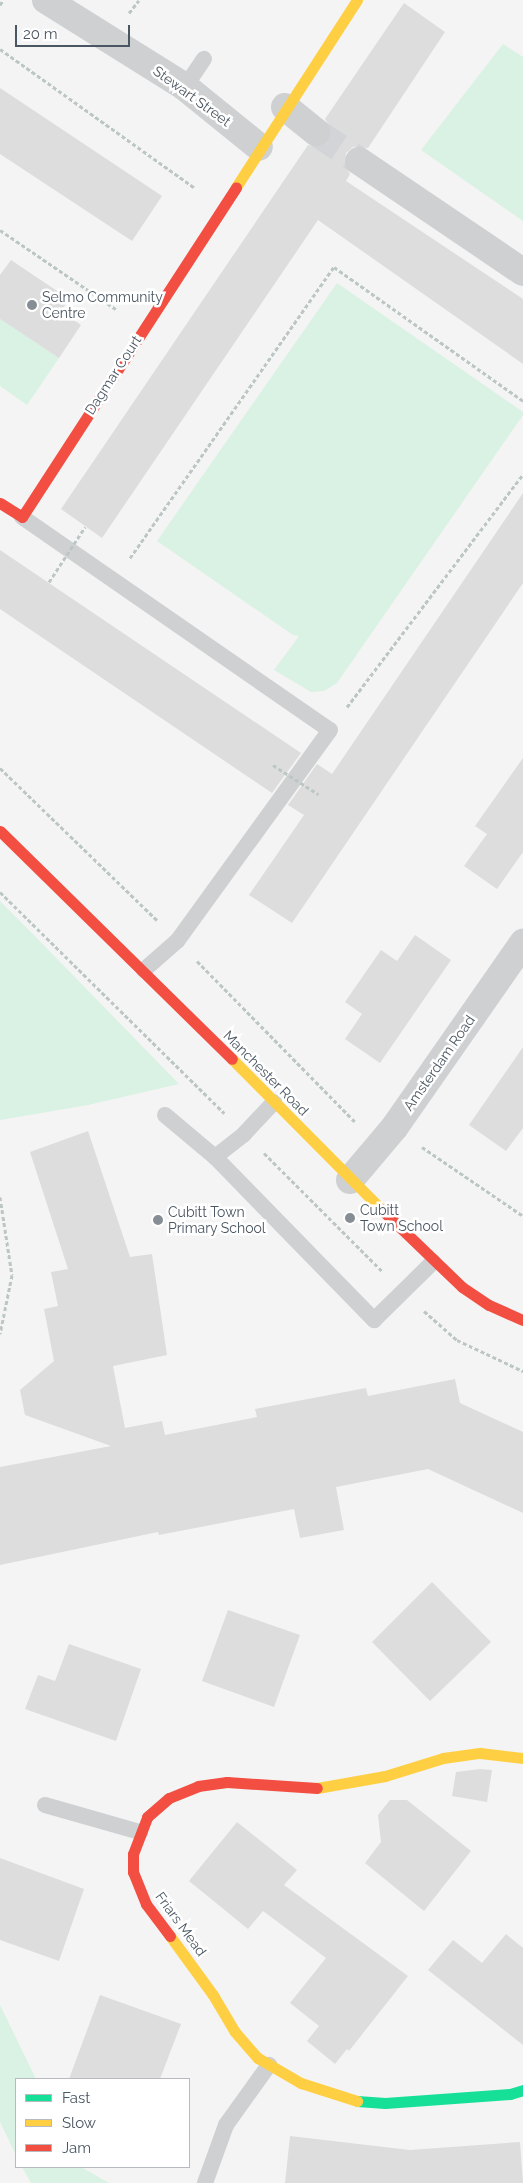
<!DOCTYPE html>
<html>
<head>
<meta charset="utf-8">
<style>
  body { margin:0 }
  #map { position:relative; width:523px; height:2183px; overflow:hidden; background:#f4f4f4; font-family:Raleway,sans-serif }
  div>[style] { position:absolute }
  .green>* { inset:0; background:#d9f2e3 }
  .building>* { inset:0; background:#ddddde }
  .street-tunnel>* { height:28px; margin-top:-14px; transform-origin:0; background:repeating-linear-gradient(90deg,#d2d4d7 0 28px,transparent 0 42px) }
  .path>* { height:3px; margin-top:-1.5px; transform-origin:0; background:repeating-linear-gradient(90deg,#bcc7c4 0 4px,transparent 0 6.5px) }
  .lane>* { height:16px; margin:-8px; padding:0 8px; transform-origin:8px; border-radius:8px; background:#ced0d2 }
  .street>* { height:28px; margin:-14px; padding:0 14px; transform-origin:14px; border-radius:14px; background:#ced0d2 }
  .fast>* { height:11px; margin:-5.5px; padding:0 5.5px; transform-origin:5.5px; border-radius:5.5px; background:#16e098 }
  .slow>* { height:11px; margin:-5.5px; padding:0 5.5px; transform-origin:5.5px; border-radius:5.5px; background:#ffcf43 }
  .jam>* { height:11px; margin:-5.5px; padding:0 5.5px; transform-origin:5.5px; border-radius:5.5px; background:#f24e42 }
  .path-bridge>* { height:3px; margin-top:-1.5px; transform-origin:0; background:repeating-linear-gradient(90deg,#bcc7c4 0 4px,transparent 0 6.5px) }
  .dots>* { width:14px; height:14px; translate:-50% -50%; box-sizing:border-box; border:2px solid #fff; border-radius:50% }
  span { translate:-50% -50%; white-space:nowrap; text-align:center; line-height:1.15; -webkit-text-stroke:5px #fff; paint-order:stroke }
  .street-label { font-size:14px; color:#4a5661 }
  .poi-label { font-size:14px; color:#4a5661 }
  .left { translate:0 -50%; text-align:left }
  .legend { position:absolute; left:15px; top:2078px; width:175px; height:90px; box-sizing:border-box; background:#fff; border:1px solid #b7bbc0; margin:0; padding:6px 9px; list-style:none; font-size:15px; color:#4a5661 }
  .legend li { display:flex; align-items:center; gap:10px; height:25px }
  .legend b { width:25px; border:1px solid #b7bbc0 }
  .scale { position:absolute; left:15px; top:25px; width:115px; height:22px; box-sizing:border-box; border:2px solid #4a5661; border-top:0; padding-left:6px; font-size:15px; line-height:18px; white-space:nowrap; color:#4a5661; -webkit-text-stroke:4px #fff; paint-order:stroke }
</style>
</head>
<body>
<div id="map">
  <div class="green">
    <div style="clip-path:polygon(503px 44px,523px 57px,523px 221px,421px 150px)"></div>
    <div style="clip-path:polygon(337px 283px,523px 412px,523px 415px,337px 683px,324px 691px,311px 692px,274px 670px,299px 636px,293px 635px,157px 541px)"></div>
    <div style="clip-path:polygon(0 319px,59px 358px,27px 405px,0 386px)"></div>
    <div style="clip-path:polygon(0 901px,27px 928px,179px 1084px,88px 1105px,0 1120px)"></div>
    <div style="clip-path:polygon(0 2005px,36px 2079px,16px 2079px,16px 2155px,0 2122px)"></div>
    <div style="clip-path:polygon(22px 2167px,81px 2167px,109px 2183px,31px 2183px)"></div>
  </div>
  <div class="building">
    <div style="clip-path:polygon(404px 3px,445px 32px,368px 148px,353px 147px,346px 153px,345px 167px,350px 174px,346px 181px,523px 299px,523px 364px,318px 220px,102px 538px,61px 509px,308px 145px,321px 147px,328px 141px,331px 127px,325px 119px)"></div>
    <div style="clip-path:polygon(0 88px,162px 196px,132px 241px,0 154px)"></div>
    <div style="clip-path:polygon(11px 260px,69px 299px,61px 311px,81px 325px,59px 358px,0 319px,0 275px)"></div>
    <div style="clip-path:polygon(523px 493px,523px 583px,292px 923px,249px 895px,304px 815px,288px 805px,317px 764px,332px 774px)"></div>
    <div style="clip-path:polygon(0 550px,301px 753px,272px 793px,0 609px)"></div>
    <div style="clip-path:polygon(523px 758px,523px 852px,497px 889px,464px 866px,487px 834px,475px 826px)"></div>
    <div style="clip-path:polygon(415px 935px,451px 960px,380px 1063px,345px 1039px,362px 1014px,345px 1002px,381px 950px,397px 961px)"></div>
    <div style="clip-path:polygon(523px 1047px,523px 1128px,506px 1151px,469px 1125px)"></div>
    <div style="clip-path:polygon(88px 1131px,130px 1257px,152px 1254px,167px 1355px,113px 1366px,125px 1428px,162px 1421px,165px 1435px,257px 1417px,255px 1409px,366px 1388px,368px 1396px,455px 1379px,460px 1403px,523px 1432px,523px 1513px,428px 1469px,336px 1487px,344px 1530px,300px 1538px,294px 1509px,159px 1535px,158px 1532px,0 1565px,0 1467px,111px 1446px,25px 1415px,20px 1390px,54px 1361px,44px 1309px,58px 1306px,51px 1272px,68px 1269px,30px 1152px)"></div>
    <div style="clip-path:polygon(432px 1582px,491px 1642px,430px 1701px,372px 1642px)"></div>
    <div style="clip-path:polygon(228px 1610px,300px 1635px,274px 1707px,202px 1681px)"></div>
    <div style="clip-path:polygon(69px 1644px,141px 1669px,116px 1741px,25px 1709px,38px 1675px,55px 1681px)"></div>
    <div style="clip-path:polygon(480px 1769px,492px 1770px,487px 1802px,452px 1796px,456px 1772px)"></div>
    <div style="clip-path:polygon(390px 1800px,407px 1800px,471px 1851px,424px 1911px,365px 1863px,381px 1842px,378px 1815px)"></div>
    <div style="clip-path:polygon(237px 1822px,297px 1870px,284px 1885px,408px 1976px,349px 2051px,347px 2049px,335px 2064px,307px 2041px,319px 2026px,290px 2003px,326px 1958px,263px 1911px,248px 1929px,189px 1881px)"></div>
    <div style="clip-path:polygon(0 1858px,84px 1889px,59px 1961px,0 1940px)"></div>
    <div style="clip-path:polygon(506px 1934px,523px 1948px,523px 2045px,428px 1970px,453px 1940px,482px 1963px)"></div>
    <div style="clip-path:polygon(100px 1995px,181px 2024px,160px 2079px,69px 2079px)"></div>
    <div style="clip-path:polygon(290px 2136px,410px 2150px,520px 2142px,523px 2183px,285px 2183px)"></div>
  </div>
  <div class="street-tunnel">
    <div style="left:316px;top:132px;width:52px;rotate:34deg"></div>
  </div>
  <div class="path">
    <div style="left:0;top:5px;width:6px;rotate:-59deg"></div>
    <div style="left:129px;top:13px;width:16px;rotate:-52deg"></div>
    <div style="left:0;top:49px;width:239px;rotate:35.5deg"></div>
    <div style="left:0;top:230px;width:140px;rotate:34.3deg"></div>
    <div style="left:130px;top:558px;width:355px;rotate:-55deg"></div>
    <div style="left:334px;top:267px;width:232px;rotate:35.3deg"></div>
    <div style="left:347px;top:707px;width:292px;rotate:-52.9deg"></div>
    <div style="left:0;top:768px;width:220px;rotate:44.1deg"></div>
    <div style="left:0;top:892px;width:315px;rotate:44.6deg"></div>
    <div style="left:197px;top:961px;width:227px;rotate:45.5deg"></div>
    <div style="left:422px;top:1147px;width:122px;rotate:34.3deg"></div>
    <div style="left:264px;top:1153px;width:168px;rotate:45deg"></div>
    <div style="left:0;top:1197px;width:79px;rotate:81.3deg"></div>
    <div style="left:12px;top:1275px;width:60px;rotate:101.5deg"></div>
    <div style="left:424px;top:1311px;width:44px;rotate:41.3deg"></div>
    <div style="left:457px;top:1340px;width:73px;rotate:25.2deg"></div>
  </div>
  <div class="lane">
    <div style="left:185px;top:87px;width:34px;rotate:-56deg"></div>
    <div style="left:22px;top:517px;width:374px;rotate:34.7deg"></div>
    <div style="left:330px;top:730px;width:261px;rotate:125.9deg"></div>
    <div style="left:177px;top:941px;width:44px;rotate:138.7deg"></div>
    <div style="left:165px;top:1115px;width:65px;rotate:40deg"></div>
    <div style="left:215px;top:1157px;width:228px;rotate:45.7deg"></div>
    <div style="left:374px;top:1320px;width:83px;rotate:-44.5deg"></div>
    <div style="left:215px;top:1157px;width:37px;rotate:-38deg"></div>
    <div style="left:244px;top:1134px;width:44px;rotate:-46.8deg"></div>
    <div style="left:45px;top:1805px;width:99px;rotate:15.9deg"></div>
    <div style="left:205px;top:2183px;width:62px;rotate:-70.1deg"></div>
    <div style="left:226px;top:2125px;width:74px;rotate:-54.4deg"></div>
  </div>
  <div class="street">
    <div style="left:46px;top:0;width:164px;rotate:32deg"></div>
    <div style="left:185px;top:87px;width:95px;rotate:39deg"></div>
    <div style="left:285px;top:107px;width:40px;rotate:39deg"></div>
    <div style="left:359px;top:161px;width:198px;rotate:34.1deg"></div>
    <div style="left:350px;top:1180px;width:68px;rotate:-49.8deg"></div>
    <div style="left:394px;top:1128px;width:226px;rotate:-55.1deg"></div>
  </div>
  <div class="fast">
    <div style="left:357px;top:2101px;width:28px;rotate:4deg"></div>
    <div style="left:385px;top:2103px;width:125px;rotate:-4.1deg"></div>
    <div style="left:510px;top:2094px;width:14px;rotate:-17deg"></div>
  </div>
  <div class="slow">
    <div style="left:236px;top:187px;width:223px;rotate:-57.1deg"></div>
    <div style="left:232px;top:1059px;width:211px;rotate:45.2deg"></div>
    <div style="left:317px;top:1788px;width:69px;rotate:-10deg"></div>
    <div style="left:385px;top:1776px;width:61px;rotate:-17.2deg"></div>
    <div style="left:443px;top:1758px;width:37px;rotate:-8deg"></div>
    <div style="left:480px;top:1753px;width:43px;rotate:6.6deg"></div>
    <div style="left:170px;top:1936px;width:73px;rotate:53.9deg"></div>
    <div style="left:213px;top:1995px;width:43px;rotate:59.3deg"></div>
    <div style="left:235px;top:2032px;width:35px;rotate:49deg"></div>
    <div style="left:258px;top:2058px;width:50px;rotate:30.2deg"></div>
    <div style="left:301px;top:2083px;width:59px;rotate:17.8deg"></div>
  </div>
  <div class="jam">
    <div style="left:0;top:503px;width:26px;rotate:32deg"></div>
    <div style="left:22px;top:517px;width:393px;rotate:-57deg"></div>
    <div style="left:0;top:831px;width:325px;rotate:44.5deg"></div>
    <div style="left:381px;top:1209px;width:112px;rotate:43.9deg"></div>
    <div style="left:462px;top:1287px;width:32px;rotate:34deg"></div>
    <div style="left:489px;top:1305px;width:37px;rotate:24deg"></div>
    <div style="left:170px;top:1936px;width:40px;rotate:-127deg"></div>
    <div style="left:146px;top:1904px;width:35px;rotate:-112deg"></div>
    <div style="left:133px;top:1872px;width:18px;rotate:-90deg"></div>
    <div style="left:133px;top:1854px;width:40px;rotate:-69deg"></div>
    <div style="left:147px;top:1817px;width:29px;rotate:-41deg"></div>
    <div style="left:169px;top:1798px;width:31px;rotate:-22deg"></div>
    <div style="left:198px;top:1786px;width:29px;rotate:-8deg"></div>
    <div style="left:227px;top:1782px;width:90px;rotate:3.8deg"></div>
  </div>
  <div class="path-bridge">
    <div style="left:49px;top:582px;width:66px;rotate:-56.8deg"></div>
    <div style="left:273px;top:765px;width:54px;rotate:32.8deg"></div>
  </div>
  <div class="dots">
    <div style="left:32px;top:305px;background:#868d94"></div>
    <div style="left:350px;top:1218px;background:#868d94"></div>
    <div style="left:158px;top:1220px;background:#868d94"></div>
  </div>
  <div class="street-label">
    <span style="left:192px;top:96px;rotate:36deg">Stewart Street</span>
    <span style="left:113px;top:375px;rotate:-57deg">Dagmar Court</span>
    <span style="left:439px;top:1063px;rotate:-55deg">Amsterdam Road</span>
    <span style="left:266px;top:1073px;rotate:45deg">Manchester Road</span>
    <span style="left:181px;top:1924px;rotate:54deg">Friars Mead</span>
  </div>
  <div class="poi-label">
    <span class="left" style="left:42px;top:305px">Selmo Community<br>Centre</span>
    <span class="left" style="left:360px;top:1218px">Cubitt<br>Town School</span>
    <span class="left" style="left:168px;top:1220px">Cubitt Town<br>Primary School</span>
  </div>
  <ul class="legend">
  <li><b style="height:6px;background:#16e098"></b>Fast</li>
  <li><b style="height:6px;background:#ffcf43"></b>Slow</li>
  <li><b style="height:6px;background:#f24e42"></b>Jam</li>
  </ul>
  <div class="scale">20 m</div>
</div>
</body>
</html>
